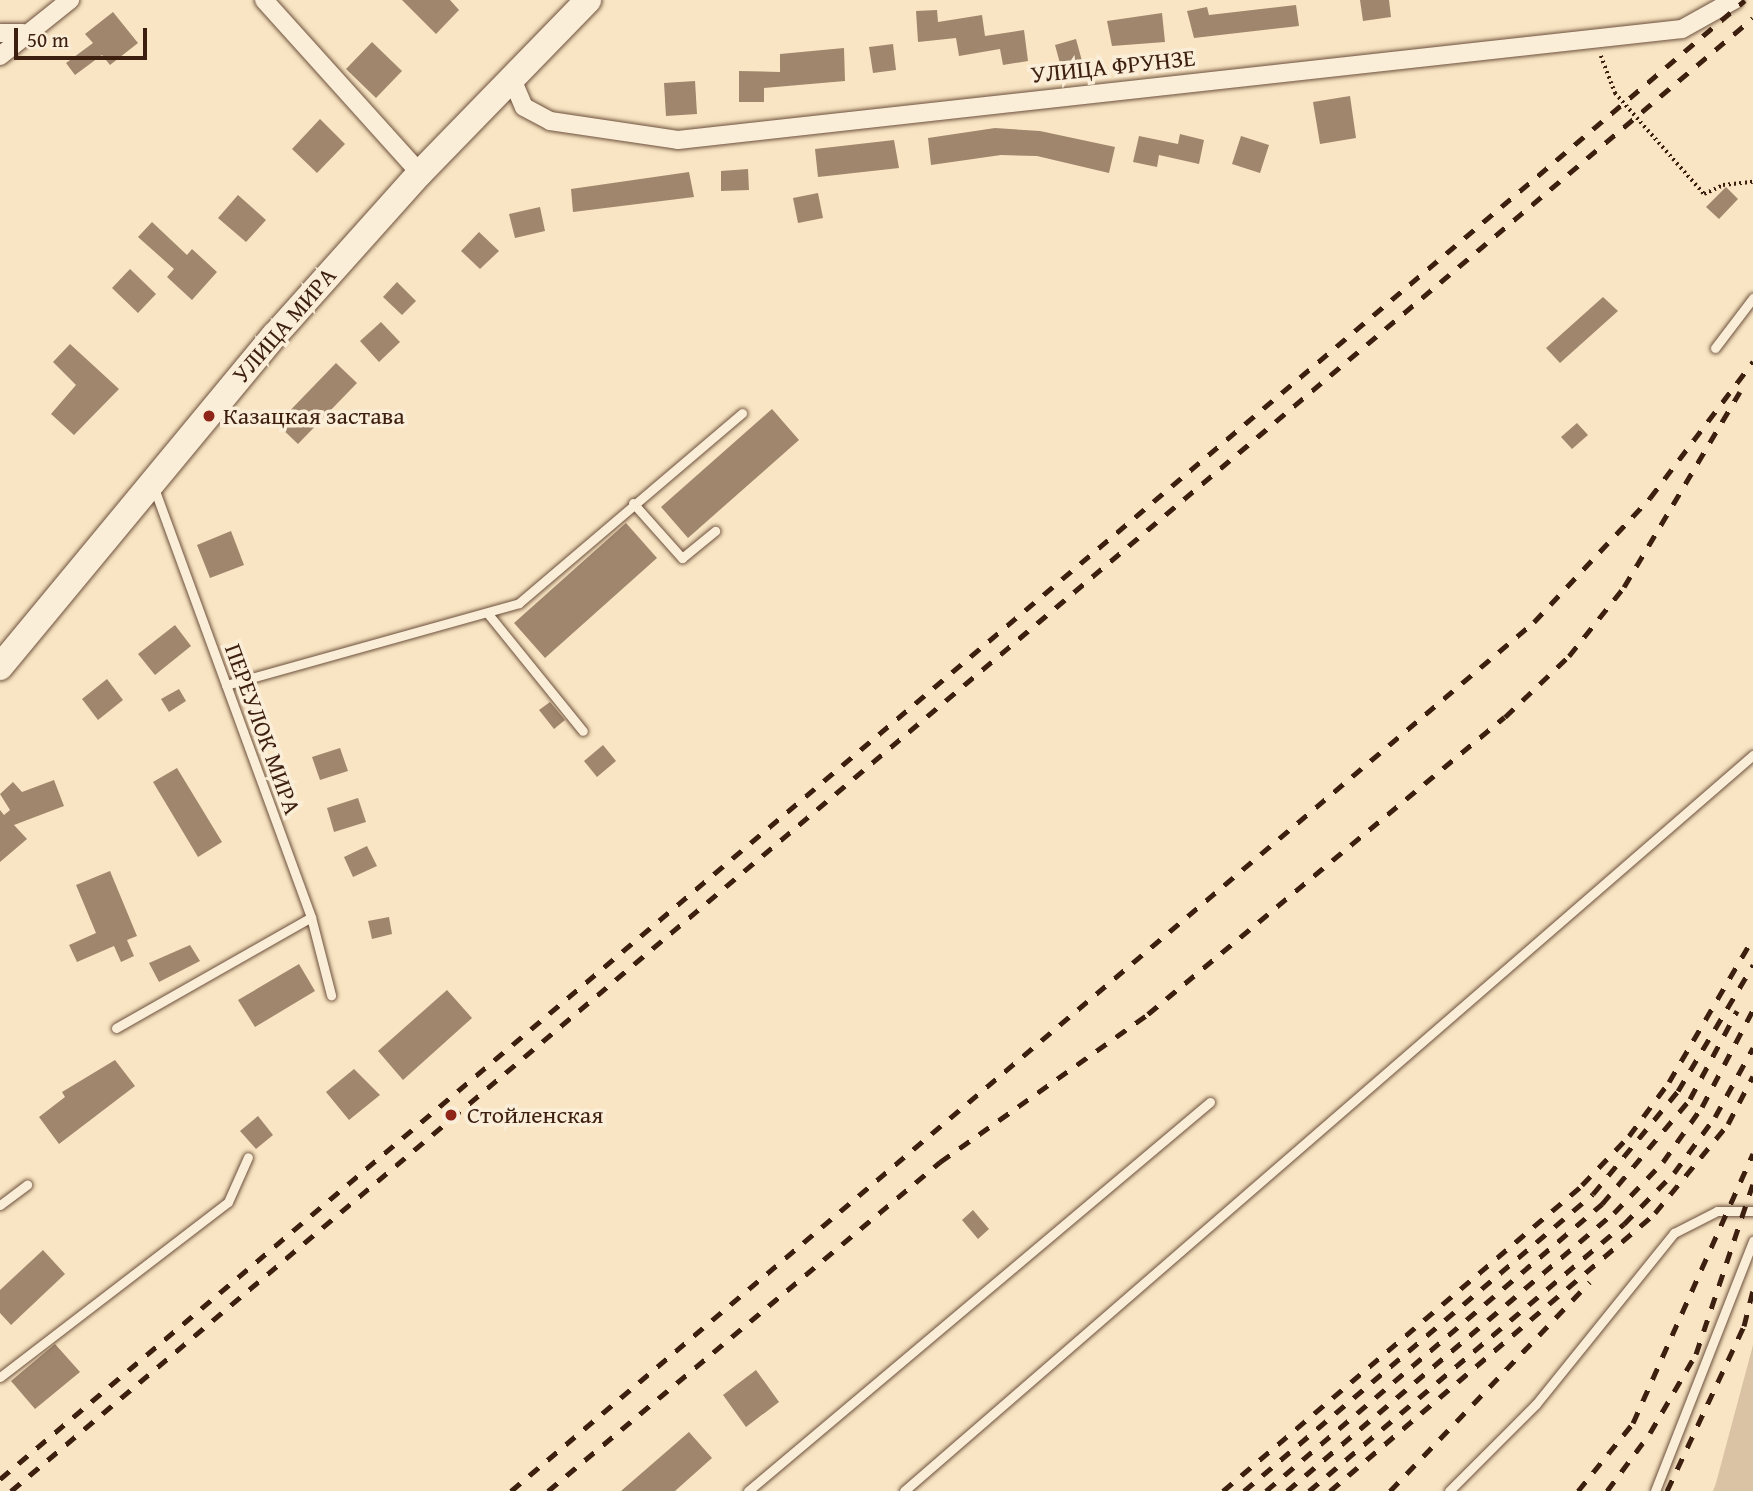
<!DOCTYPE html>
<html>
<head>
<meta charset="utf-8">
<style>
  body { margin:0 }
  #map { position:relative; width:1753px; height:1491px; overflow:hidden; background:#f9e5c3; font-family:"Gentium Book Plus",serif }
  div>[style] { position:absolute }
  .green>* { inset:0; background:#d9c3a4 }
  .building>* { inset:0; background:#9f866d }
  .path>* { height:3.5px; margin-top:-1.75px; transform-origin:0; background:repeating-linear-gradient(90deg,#3d1f0f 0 2px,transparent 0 5.5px) }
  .roads { filter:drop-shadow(0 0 2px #6c503c) drop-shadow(0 0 2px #6c503c) }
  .lane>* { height:9px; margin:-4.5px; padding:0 4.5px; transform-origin:4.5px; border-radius:4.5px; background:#fbeed8 }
  .street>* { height:18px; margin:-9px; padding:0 9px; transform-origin:9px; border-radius:9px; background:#fbeed8 }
  .secondary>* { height:26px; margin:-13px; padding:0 13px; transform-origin:13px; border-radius:13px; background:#fbeed8 }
  .rail>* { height:5px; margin-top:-2.5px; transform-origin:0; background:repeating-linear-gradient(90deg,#3d1f0f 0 12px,transparent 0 24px) }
  .dots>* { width:19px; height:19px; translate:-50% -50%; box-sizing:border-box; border:4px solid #fbeed8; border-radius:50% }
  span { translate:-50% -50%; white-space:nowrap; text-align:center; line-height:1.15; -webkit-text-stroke:7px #fbeed8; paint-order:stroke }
  .street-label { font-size:24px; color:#3d1f0f }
  .poi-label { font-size:24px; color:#3d1f0f }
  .left { translate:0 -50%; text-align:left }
  .scale { position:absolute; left:14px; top:28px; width:133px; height:32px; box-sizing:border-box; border:4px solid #3d1f0f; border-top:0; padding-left:9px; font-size:21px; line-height:24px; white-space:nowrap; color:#3d1f0f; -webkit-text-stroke:5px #fbeed8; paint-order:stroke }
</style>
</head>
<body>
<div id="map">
  <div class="green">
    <div style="clip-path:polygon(1753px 1345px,1753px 1491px,1713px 1491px,1716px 1483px)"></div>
  </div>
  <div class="building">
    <div style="clip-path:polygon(402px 0,450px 0,459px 10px,436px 34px)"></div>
    <div style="clip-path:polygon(1360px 0,1389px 0,1391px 17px,1363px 21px)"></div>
    <div style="clip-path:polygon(1296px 5px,1299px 26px,1194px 38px,1187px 11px,1207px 7px,1209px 15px)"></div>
    <div style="clip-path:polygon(937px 10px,938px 22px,982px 15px,985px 36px,1024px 30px,1028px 61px,1003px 65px,1000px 49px,959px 56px,956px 38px,918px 42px,916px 11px)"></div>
    <div style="clip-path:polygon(113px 12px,138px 43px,110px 65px,102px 55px,75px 75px,66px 63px,93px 43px,85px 34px)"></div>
    <div style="clip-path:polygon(1162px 13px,1165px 42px,1112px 46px,1107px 21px)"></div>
    <div style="clip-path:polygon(1076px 39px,1082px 61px,1061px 67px,1055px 45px)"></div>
    <div style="clip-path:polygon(372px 42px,402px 71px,376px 98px,346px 69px)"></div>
    <div style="clip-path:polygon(893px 44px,896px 70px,873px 73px,869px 47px)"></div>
    <div style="clip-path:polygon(844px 48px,845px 81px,764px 88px,764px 102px,739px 102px,739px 71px,780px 72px,780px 54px)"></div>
    <div style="clip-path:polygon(695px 81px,697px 114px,666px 116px,664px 83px)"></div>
    <div style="clip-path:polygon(1350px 96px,1356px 138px,1320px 144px,1313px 102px)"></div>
    <div style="clip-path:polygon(320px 119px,345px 144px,317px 173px,292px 149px)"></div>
    <div style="clip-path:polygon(995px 128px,1040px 131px,1115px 147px,1109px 173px,1037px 156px,1001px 155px,931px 165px,928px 138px)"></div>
    <div style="clip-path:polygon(1180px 134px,1204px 140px,1199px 164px,1159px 155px,1157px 167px,1133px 162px,1139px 136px,1178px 144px)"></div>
    <div style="clip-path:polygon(1241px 136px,1269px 145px,1260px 173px,1232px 164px)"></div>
    <div style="clip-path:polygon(894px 140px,899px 168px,818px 177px,815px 149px)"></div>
    <div style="clip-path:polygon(748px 169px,749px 190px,721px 191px,721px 171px)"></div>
    <div style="clip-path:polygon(689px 172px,694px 197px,573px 212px,571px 189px)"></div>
    <div style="clip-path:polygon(1726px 187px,1738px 199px,1719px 219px,1706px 207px)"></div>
    <div style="clip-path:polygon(818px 193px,823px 218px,798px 223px,793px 198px)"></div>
    <div style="clip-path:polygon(238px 195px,266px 220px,246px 242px,218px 218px)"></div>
    <div style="clip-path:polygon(540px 207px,545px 231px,515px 238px,509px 214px)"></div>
    <div style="clip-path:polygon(152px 222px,187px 255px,192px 249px,217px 272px,192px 300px,167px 277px,174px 269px,138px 237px)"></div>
    <div style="clip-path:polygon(479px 232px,499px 251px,480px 269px,461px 251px)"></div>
    <div style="clip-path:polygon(130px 269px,156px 294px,138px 313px,112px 288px)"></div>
    <div style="clip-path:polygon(397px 282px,416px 301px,402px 315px,383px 297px)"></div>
    <div style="clip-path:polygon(1603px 297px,1618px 311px,1560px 363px,1546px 348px)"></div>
    <div style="clip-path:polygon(381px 322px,400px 342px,379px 362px,360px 341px)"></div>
    <div style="clip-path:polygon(70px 344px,119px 389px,74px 435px,51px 414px,76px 385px,53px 362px)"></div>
    <div style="clip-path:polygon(336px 363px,357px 383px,298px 444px,277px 424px)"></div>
    <div style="clip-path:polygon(772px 409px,799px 440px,688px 538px,661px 507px)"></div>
    <div style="clip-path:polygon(1577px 423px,1588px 435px,1572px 449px,1561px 437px)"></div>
    <div style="clip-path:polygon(626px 523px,657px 558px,545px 658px,514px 623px)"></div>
    <div style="clip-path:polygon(231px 531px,244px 565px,210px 578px,197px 545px)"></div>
    <div style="clip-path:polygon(175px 625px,191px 646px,155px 675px,138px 654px)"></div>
    <div style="clip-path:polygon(107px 679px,123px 700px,98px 720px,82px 699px)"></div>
    <div style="clip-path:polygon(179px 689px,186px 701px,169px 712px,161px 699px)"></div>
    <div style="clip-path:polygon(550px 702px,565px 720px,554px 729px,539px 710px)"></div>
    <div style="clip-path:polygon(603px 745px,616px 761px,597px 777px,584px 761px)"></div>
    <div style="clip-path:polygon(340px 748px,348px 771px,320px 780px,312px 757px)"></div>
    <div style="clip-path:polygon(177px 768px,222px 842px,198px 857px,153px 782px)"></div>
    <div style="clip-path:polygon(54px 780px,64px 806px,14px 825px,27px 839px,0 862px,0 810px,4px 815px,10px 810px,0 794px,13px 782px,22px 792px)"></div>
    <div style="clip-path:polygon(358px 798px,366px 822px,334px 832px,327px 808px)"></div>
    <div style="clip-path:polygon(367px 846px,377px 866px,353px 877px,344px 857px)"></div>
    <div style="clip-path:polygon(110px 871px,137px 936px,127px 940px,134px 956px,121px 962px,114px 946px,77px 962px,69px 945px,96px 933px,76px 885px)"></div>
    <div style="clip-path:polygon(389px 917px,392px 934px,372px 939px,368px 921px)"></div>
    <div style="clip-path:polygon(190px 945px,200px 961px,159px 982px,149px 963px)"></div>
    <div style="clip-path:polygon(299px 964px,315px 991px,255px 1027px,238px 1000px)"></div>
    <div style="clip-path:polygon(447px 990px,472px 1018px,403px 1080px,378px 1051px)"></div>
    <div style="clip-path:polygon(115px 1060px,135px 1086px,59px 1144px,39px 1117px,65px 1097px,62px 1092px)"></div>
    <div style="clip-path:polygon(354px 1069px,380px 1095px,349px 1120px,326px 1092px)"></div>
    <div style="clip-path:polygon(258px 1116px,273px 1135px,256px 1149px,240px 1131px)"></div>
    <div style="clip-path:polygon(973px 1210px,989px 1229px,978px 1239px,962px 1220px)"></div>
    <div style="clip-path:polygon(43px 1250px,65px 1274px,11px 1325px,0 1313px,0 1290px)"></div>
    <div style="clip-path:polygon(55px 1344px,80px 1372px,35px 1409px,11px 1381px)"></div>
    <div style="clip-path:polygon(756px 1370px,779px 1402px,746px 1427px,723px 1395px)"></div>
    <div style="clip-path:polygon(689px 1432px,712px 1458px,675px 1491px,621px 1491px)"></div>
  </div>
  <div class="path">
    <div style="left:1601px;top:56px;width:40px;rotate:69deg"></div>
    <div style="left:1615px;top:93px;width:135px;rotate:48.6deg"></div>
    <div style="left:1704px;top:194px;width:21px;rotate:-25deg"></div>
    <div style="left:1723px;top:185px;width:30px;rotate:-6deg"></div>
  </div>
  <div class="roads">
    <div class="lane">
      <div style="left:1715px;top:348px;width:63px;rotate:-52.8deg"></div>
      <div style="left:154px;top:488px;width:457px;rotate:69.9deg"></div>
      <div style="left:311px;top:917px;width:81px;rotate:75.6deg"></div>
      <div style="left:633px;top:503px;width:74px;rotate:48.3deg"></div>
      <div style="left:682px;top:558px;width:43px;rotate:-39.3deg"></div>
      <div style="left:489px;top:615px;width:149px;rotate:51deg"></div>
      <div style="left:226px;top:685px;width:304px;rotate:-15.6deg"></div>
      <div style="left:519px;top:603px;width:293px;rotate:-40.4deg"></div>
      <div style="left:116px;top:1028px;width:224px;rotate:-29.6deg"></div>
      <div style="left:0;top:1205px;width:34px;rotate:-37deg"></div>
      <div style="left:0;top:1377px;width:287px;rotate:-37.5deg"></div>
      <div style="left:228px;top:1202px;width:49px;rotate:-66deg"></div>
      <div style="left:748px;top:1491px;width:604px;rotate:-40.1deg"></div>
      <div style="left:904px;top:1491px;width:1124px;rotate:-40.92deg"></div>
      <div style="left:1449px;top:1491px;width:123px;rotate:-45deg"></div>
      <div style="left:1536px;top:1404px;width:220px;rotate:-51.1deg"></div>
      <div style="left:1674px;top:1233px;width:48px;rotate:-27.1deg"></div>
      <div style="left:1717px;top:1211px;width:36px"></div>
      <div style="left:1655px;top:1491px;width:269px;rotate:-68.6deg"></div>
    </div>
    <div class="street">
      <div style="left:264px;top:0;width:233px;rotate:48deg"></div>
      <div style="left:0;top:33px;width:23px"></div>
      <div style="left:0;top:56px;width:90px;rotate:-38.7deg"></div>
      <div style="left:512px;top:79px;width:30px;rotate:67deg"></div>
      <div style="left:524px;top:107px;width:30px;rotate:28deg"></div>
      <div style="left:550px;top:121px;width:129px;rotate:8.4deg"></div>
      <div style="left:678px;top:140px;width:1010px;rotate:-6.31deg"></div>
      <div style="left:1682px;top:29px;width:60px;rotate:-29.1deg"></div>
    </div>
    <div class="secondary">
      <div style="left:0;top:667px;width:431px;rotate:-50.4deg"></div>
      <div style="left:275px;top:335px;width:217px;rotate:-48.2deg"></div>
      <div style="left:420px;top:173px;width:241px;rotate:-45.8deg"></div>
    </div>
  </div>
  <div class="rail">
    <div style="left:0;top:1479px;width:2287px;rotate:-40.28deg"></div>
    <div style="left:11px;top:1491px;width:2281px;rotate:-40.22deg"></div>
    <div style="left:511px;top:1491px;width:1342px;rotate:-40.35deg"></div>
    <div style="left:1534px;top:622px;width:170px;rotate:-46.9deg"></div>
    <div style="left:1650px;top:498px;width:171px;rotate:-52.9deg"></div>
    <div style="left:548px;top:1491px;width:512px;rotate:-40.01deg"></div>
    <div style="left:940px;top:1162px;width:255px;rotate:-35.4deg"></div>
    <div style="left:1148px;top:1014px;width:464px;rotate:-39.8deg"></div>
    <div style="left:1505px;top:717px;width:88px;rotate:-43.6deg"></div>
    <div style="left:1569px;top:656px;width:88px;rotate:-51.4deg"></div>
    <div style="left:1624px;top:587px;width:227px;rotate:-59.3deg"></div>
    <div style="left:1223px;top:1491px;width:472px;rotate:-40.4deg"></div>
    <div style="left:1582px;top:1185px;width:68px;rotate:-46.2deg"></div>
    <div style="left:1629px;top:1136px;width:67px;rotate:-53.5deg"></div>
    <div style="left:1669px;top:1082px;width:167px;rotate:-59.7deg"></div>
    <div style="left:1244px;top:1491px;width:458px;rotate:-40.4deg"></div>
    <div style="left:1593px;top:1194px;width:134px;rotate:-50.5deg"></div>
    <div style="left:1678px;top:1091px;width:147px;rotate:-59.2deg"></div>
    <div style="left:1266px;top:1491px;width:442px;rotate:-40.5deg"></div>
    <div style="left:1602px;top:1204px;width:137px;rotate:-50deg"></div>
    <div style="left:1690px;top:1099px;width:100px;rotate:-61.9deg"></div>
    <div style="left:1287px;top:1491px;width:429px;rotate:-40.4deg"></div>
    <div style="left:1614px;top:1213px;width:71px;rotate:-46.1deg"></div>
    <div style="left:1663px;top:1162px;width:67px;rotate:-54.7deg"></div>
    <div style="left:1702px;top:1107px;width:110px;rotate:-62.3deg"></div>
    <div style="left:1309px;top:1491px;width:413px;rotate:-40.3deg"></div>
    <div style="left:1624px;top:1224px;width:71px;rotate:-45.6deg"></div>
    <div style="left:1674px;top:1173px;width:69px;rotate:-53.8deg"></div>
    <div style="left:1715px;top:1117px;width:79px;rotate:-61.2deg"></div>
    <div style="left:1330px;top:1491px;width:428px;rotate:-40.5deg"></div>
    <div style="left:1655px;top:1213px;width:115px;rotate:-50.6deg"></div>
    <div style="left:1728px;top:1124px;width:54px;rotate:-62.5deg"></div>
    <div style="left:1390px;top:1491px;width:289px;rotate:-46.3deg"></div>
    <div style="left:1578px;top:1491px;width:87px;rotate:-51deg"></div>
    <div style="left:1633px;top:1423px;width:295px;rotate:-66deg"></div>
    <div style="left:1607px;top:1491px;width:72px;rotate:-53.4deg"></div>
    <div style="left:1650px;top:1433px;width:91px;rotate:-59.8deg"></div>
    <div style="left:1696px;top:1354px;width:179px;rotate:-71.5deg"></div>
    <div style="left:1667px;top:1491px;width:182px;rotate:-65deg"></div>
    <div style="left:1744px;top:1326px;width:36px;rotate:-76deg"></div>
  </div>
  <div class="dots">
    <div style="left:209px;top:416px;background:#8f2418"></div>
    <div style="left:451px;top:1115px;background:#8f2418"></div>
  </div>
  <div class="street-label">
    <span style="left:1113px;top:66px;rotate:-6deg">УЛИЦА ФРУНЗЕ</span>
    <span style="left:284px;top:325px;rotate:-49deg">УЛИЦА МИРА</span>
    <span style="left:263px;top:729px;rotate:70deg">ПЕРЕУЛОК МИРА</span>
  </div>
  <div class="poi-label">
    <span class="left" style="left:223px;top:416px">Казацкая застава</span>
    <span class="left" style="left:467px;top:1115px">Стойленская</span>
  </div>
  <div class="scale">50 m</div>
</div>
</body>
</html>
